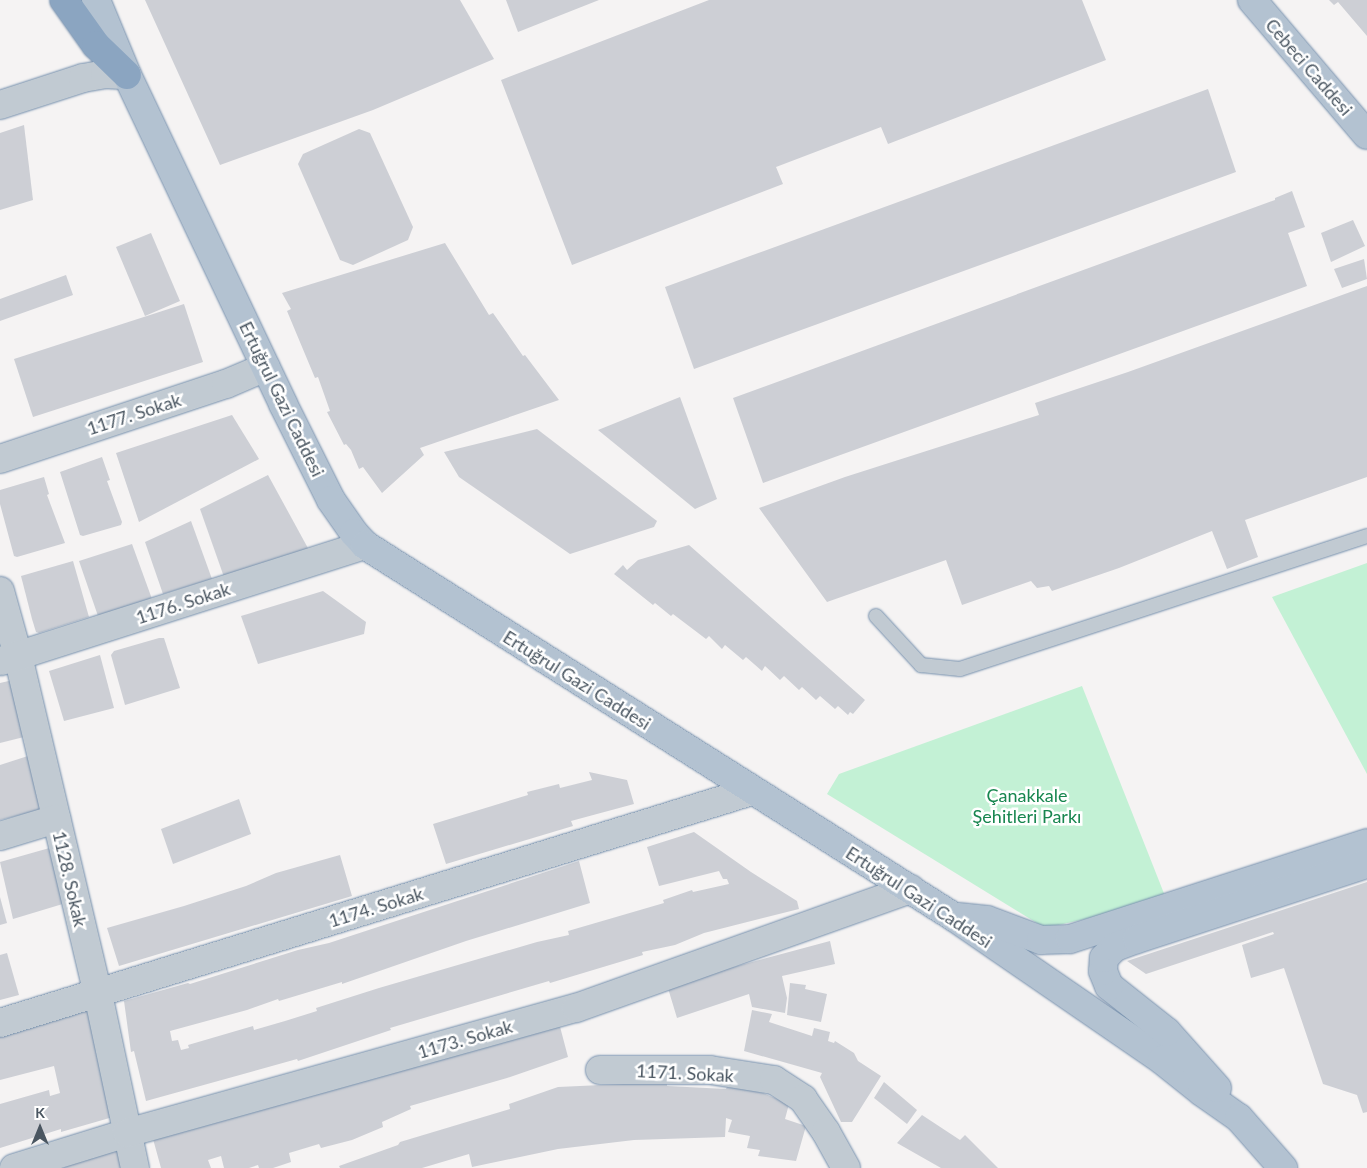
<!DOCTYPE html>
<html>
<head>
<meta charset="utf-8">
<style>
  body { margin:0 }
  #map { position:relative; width:1367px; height:1168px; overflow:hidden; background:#f5f3f3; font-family:Lato,sans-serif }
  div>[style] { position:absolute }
  .green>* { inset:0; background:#c3f1d5 }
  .building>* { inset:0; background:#cdcfd5 }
  .roads { filter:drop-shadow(0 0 1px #7690ad) drop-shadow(0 0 1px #7690ad) }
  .service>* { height:14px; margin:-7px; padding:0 7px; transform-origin:7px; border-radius:7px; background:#c1cad2 }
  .minor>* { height:28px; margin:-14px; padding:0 14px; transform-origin:14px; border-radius:14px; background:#c1cad2 }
  .tertiary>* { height:28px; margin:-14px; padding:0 14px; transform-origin:14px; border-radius:14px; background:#c1cad2 }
  .primary>* { height:28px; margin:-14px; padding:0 14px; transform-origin:14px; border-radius:14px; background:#b3c2d1 }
  .motorway>* { height:28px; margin:-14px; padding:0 14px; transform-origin:14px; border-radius:14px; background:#8ba5c1 }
  span { translate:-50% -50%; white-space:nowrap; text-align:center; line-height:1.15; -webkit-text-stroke:5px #fff; paint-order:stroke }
  .street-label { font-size:18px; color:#4a5661 }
  .park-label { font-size:18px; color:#17864f }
  .north { position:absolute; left:15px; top:1103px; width:50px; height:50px; -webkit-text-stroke:4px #fff; paint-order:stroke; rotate:0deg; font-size:14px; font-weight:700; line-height:20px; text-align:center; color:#4a5661 }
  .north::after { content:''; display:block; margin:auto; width:18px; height:22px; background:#4a5661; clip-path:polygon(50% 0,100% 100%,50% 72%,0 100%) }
</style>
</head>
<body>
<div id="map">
  <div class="green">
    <div style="clip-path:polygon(1367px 563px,1367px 774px,1272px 597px)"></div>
    <div style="clip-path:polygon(1082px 686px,1167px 901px,1045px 928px,827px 794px,839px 774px)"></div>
  </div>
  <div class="building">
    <div style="clip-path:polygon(145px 0,460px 0,494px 59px,373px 110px,220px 165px)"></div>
    <div style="clip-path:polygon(506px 0,599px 0,518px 32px)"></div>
    <div style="clip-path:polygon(709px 0,1082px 0,1106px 60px,888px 144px,881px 127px,776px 167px,783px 184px,572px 265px,501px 80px)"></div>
    <div style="clip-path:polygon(1329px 0,1367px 0,1367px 36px,1338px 2px,1334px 5px)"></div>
    <div style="clip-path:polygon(1208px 89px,1236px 172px,694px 369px,665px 287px)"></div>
    <div style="clip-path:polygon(24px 125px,33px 200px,0 210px,0 133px)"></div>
    <div style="clip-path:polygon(359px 129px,370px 133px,413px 227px,408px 240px,353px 265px,340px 260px,298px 164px,303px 154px)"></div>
    <div style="clip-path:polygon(1292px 191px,1305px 227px,1288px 233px,1307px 286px,763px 483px,733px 398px,1275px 200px,1275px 198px)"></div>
    <div style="clip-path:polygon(1353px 220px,1365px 246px,1331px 262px,1321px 233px)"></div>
    <div style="clip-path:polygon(151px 233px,180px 301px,145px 316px,116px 247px)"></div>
    <div style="clip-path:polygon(445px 243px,489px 315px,493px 313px,523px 356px,525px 355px,559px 400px,420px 448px,424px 455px,382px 493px,363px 467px,359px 469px,351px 450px,346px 444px,344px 445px,327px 412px,330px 411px,318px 377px,315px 378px,287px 311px,291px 309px,282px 293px)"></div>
    <div style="clip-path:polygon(1364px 259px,1367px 279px,1342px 288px,1334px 269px)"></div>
    <div style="clip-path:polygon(66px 275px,73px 295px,0 321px,0 299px)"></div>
    <div style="clip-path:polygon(1367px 286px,1367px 477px,1245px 520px,1258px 557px,1227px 569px,1212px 531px,1119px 568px,1052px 591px,1049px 586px,1037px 588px,1031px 581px,962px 605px,946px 560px,827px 602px,759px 508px,845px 477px,1039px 415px,1035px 403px,1128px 372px)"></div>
    <div style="clip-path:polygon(184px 304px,203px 362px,33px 417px,14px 359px)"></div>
    <div style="clip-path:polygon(680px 397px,717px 499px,695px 509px,598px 430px)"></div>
    <div style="clip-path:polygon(232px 415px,259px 459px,139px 522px,116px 453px)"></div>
    <div style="clip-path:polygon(537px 429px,657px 521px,654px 527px,570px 554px,459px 477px,444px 452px)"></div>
    <div style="clip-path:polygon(102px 457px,110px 480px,107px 481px,122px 522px,121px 525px,83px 536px,80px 535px,60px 472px)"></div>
    <div style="clip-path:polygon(268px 475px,309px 550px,224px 577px,200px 509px)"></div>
    <div style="clip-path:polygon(44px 477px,49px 494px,47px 495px,65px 543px,17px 557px,14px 556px,0 504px,0 490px)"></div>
    <div style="clip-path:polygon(191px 521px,212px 579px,163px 594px,145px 542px)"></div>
    <div style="clip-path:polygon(132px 544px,152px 599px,98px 616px,79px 561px)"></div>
    <div style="clip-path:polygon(689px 545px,865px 700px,853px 714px,850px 712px,848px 715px,838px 706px,835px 709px,820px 696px,816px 700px,802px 687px,799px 690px,784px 676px,780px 680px,765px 666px,762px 671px,746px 657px,743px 660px,725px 645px,722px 649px,709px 636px,706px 639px,673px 614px,671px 616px,655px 603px,653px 605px,614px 574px,623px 565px,627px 570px,638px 560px)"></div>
    <div style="clip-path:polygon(73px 561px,89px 617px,39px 633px,36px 632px,32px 619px,21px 576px)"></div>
    <div style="clip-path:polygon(323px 591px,366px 622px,364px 634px,258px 664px,241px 616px)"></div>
    <div style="clip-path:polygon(159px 638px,164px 638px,180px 688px,125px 705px,111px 655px,114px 651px)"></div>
    <div style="clip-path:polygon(100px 655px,114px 708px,64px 721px,49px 671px)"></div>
    <div style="clip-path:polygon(13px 680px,28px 736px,0 743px,0 683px)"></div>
    <div style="clip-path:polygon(31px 755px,41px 810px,0 820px,0 765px)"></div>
    <div style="clip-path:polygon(589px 772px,627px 780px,634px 804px,571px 821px,573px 826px,446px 864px,433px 824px,528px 795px,527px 792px,559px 784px,560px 788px,592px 780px)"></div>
    <div style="clip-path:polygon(239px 799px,251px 834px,173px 864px,161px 829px)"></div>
    <div style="clip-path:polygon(694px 832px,751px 872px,797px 901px,799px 909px,704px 933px,675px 945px,642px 952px,643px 955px,550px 983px,549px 981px,390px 1028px,391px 1030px,298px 1061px,297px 1059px,146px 1101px,134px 1051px,131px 1052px,124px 1001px,188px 983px,190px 984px,298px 950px,329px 943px,579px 861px,590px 903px,466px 941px,342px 984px,342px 982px,279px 1001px,278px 999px,247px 1010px,170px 1031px,172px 1041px,178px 1040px,181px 1050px,189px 1048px,188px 1045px,253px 1026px,254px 1030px,285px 1021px,317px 1011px,316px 1008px,379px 988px,537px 942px,569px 935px,568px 931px,664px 903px,663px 900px,692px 890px,693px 892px,729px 884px,727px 879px,723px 879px,719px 871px,659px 886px,647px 847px)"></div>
    <div style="clip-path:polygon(53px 847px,66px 903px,13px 919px,0 862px)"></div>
    <div style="clip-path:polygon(340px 855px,352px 896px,119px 966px,107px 928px,184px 906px,246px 886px,276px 873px)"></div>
    <div style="clip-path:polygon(1367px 882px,1367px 1112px,1363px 1113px,1357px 1095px,1323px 1084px,1284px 968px,1251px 978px,1242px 945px,1274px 934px,1273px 932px,1146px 974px,1127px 961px)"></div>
    <div style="clip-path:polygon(0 897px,7px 923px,0 925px)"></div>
    <div style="clip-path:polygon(830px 941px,835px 964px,782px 976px,787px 998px,785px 1013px,752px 1007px,749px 994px,677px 1018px,667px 985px)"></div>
    <div style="clip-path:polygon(7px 953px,19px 995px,0 1000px,0 955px)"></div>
    <div style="clip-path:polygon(790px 983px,806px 985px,805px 989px,827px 994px,821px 1022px,787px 1015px)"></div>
    <div style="clip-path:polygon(89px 1010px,113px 1117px,61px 1132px,61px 1129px,0 1148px,0 1104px,49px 1090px,50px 1096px,60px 1093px,54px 1066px,0 1080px,0 1037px)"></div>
    <div style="clip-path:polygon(752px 1010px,772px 1014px,769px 1022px,812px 1036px,814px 1028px,830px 1032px,828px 1041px,834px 1043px,835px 1041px,854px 1053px,858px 1061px,881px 1076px,852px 1122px,841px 1122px,820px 1077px,822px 1073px,744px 1051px)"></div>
    <div style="clip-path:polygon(558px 1019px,568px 1057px,507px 1078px,410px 1106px,411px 1109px,382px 1122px,383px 1127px,352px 1140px,321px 1148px,319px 1144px,289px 1153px,291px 1162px,273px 1168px,259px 1168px,258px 1165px,249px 1168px,224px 1168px,221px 1156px,208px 1160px,211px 1168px,161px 1168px,153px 1139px)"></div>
    <div style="clip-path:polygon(667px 1082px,667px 1086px,726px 1089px,728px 1084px,763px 1093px,789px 1104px,785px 1119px,806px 1126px,796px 1161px,758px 1156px,760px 1150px,747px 1148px,750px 1136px,728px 1132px,732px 1120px,726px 1118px,725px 1137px,634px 1140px,558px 1149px,472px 1167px,469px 1154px,422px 1168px,340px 1168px,339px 1166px,398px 1145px,400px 1142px,510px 1109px,509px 1104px,558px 1087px)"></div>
    <div style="clip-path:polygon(884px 1082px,917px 1110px,907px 1124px,874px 1098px)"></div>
    <div style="clip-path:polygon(922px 1115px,960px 1140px,965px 1135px,998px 1168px,941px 1168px,897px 1143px)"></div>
    <div style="clip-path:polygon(118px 1150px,122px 1168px,63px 1168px,69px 1165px)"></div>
  </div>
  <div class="roads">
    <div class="service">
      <div style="left:876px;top:616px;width:67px;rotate:47.4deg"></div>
      <div style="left:921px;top:665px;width:39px;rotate:6deg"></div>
      <div style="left:960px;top:669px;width:428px;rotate:-18.1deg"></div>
    </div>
    <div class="minor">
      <div style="left:0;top:459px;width:238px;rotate:-18.4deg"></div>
      <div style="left:226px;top:384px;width:43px;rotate:-23deg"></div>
      <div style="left:0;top:591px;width:67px;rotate:74.5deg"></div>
      <div style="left:18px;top:656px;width:347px;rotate:76.7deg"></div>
      <div style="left:98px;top:994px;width:178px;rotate:78deg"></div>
      <div style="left:1px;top:661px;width:382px;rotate:-17.7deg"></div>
      <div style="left:0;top:836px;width:59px;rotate:-16.9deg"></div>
      <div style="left:0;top:1023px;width:787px;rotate:-17.15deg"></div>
      <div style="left:600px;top:1070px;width:110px"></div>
      <div style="left:710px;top:1070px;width:65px;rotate:8.9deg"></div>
      <div style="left:774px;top:1080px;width:35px;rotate:33deg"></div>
      <div style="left:803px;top:1099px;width:40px;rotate:55.1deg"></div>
      <div style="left:826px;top:1132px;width:41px;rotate:60.9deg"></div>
      <div style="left:14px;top:1168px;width:118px;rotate:-17.2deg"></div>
      <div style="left:127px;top:1133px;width:466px;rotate:-15.6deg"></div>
      <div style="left:576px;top:1008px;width:355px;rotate:-19.6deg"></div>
    </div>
    <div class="tertiary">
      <div style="left:0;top:105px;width:87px;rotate:-18deg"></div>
      <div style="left:83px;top:78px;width:22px;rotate:-10deg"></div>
      <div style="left:105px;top:74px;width:22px;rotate:3deg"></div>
    </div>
    <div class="primary">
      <div style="left:96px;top:0;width:81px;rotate:67.5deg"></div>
      <div style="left:127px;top:75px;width:364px;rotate:64.6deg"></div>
      <div style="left:283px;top:404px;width:107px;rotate:63.4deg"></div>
      <div style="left:331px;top:500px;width:40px;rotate:55.1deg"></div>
      <div style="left:354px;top:533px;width:16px;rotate:47deg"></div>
      <div style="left:365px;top:545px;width:697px;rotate:32.28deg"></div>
      <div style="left:954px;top:917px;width:252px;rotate:34.5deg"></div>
      <div style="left:1162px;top:1060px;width:51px;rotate:38.7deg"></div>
      <div style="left:1202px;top:1092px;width:45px;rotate:35.1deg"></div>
      <div style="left:1239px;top:1118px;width:67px;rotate:48.7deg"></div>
      <div style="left:1252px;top:0;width:177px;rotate:49.6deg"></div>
      <div style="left:958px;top:917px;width:29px;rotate:6deg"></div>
      <div style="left:987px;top:920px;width:58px;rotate:20.3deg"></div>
      <div style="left:1041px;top:940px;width:29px;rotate:-2deg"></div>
      <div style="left:1070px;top:939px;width:312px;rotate:-17.9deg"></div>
      <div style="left:1217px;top:1088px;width:75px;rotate:-131.8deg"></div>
      <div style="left:1167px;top:1032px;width:74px;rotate:-141.6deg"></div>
      <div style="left:1109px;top:986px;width:16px;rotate:-112deg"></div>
      <div style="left:1103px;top:971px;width:13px;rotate:-86deg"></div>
      <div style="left:1104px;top:958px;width:16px;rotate:-45deg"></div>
      <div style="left:1115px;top:947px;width:23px;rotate:-20deg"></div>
      <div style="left:1137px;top:939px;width:242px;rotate:-18.1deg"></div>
    </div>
    <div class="motorway">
      <div style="left:64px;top:0;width:55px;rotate:54.6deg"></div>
      <div style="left:96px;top:45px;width:43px;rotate:44.1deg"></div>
    </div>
  </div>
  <div class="street-label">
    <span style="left:1309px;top:67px;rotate:49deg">Cebeci Caddesi</span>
    <span style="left:282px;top:399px;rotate:64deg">Ertuğrul Gazi Caddesi</span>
    <span style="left:134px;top:414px;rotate:-18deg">1177. Sokak</span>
    <span style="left:183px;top:603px;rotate:-18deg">1176. Sokak</span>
    <span style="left:577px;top:680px;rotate:32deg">Ertuğrul Gazi Caddesi</span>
    <span style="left:70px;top:879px;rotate:77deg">1128. Sokak</span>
    <span style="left:919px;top:897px;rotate:33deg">Ertuğrul Gazi Caddesi</span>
    <span style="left:376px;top:907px;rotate:-17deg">1174. Sokak</span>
    <span style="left:465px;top:1039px;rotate:-16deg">1173. Sokak</span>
    <span style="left:685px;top:1073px;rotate:3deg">1171. Sokak</span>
  </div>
  <div class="park-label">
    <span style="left:1027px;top:806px">Çanakkale<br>Şehitleri Parkı</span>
  </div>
  <div class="north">K</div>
</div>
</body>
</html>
